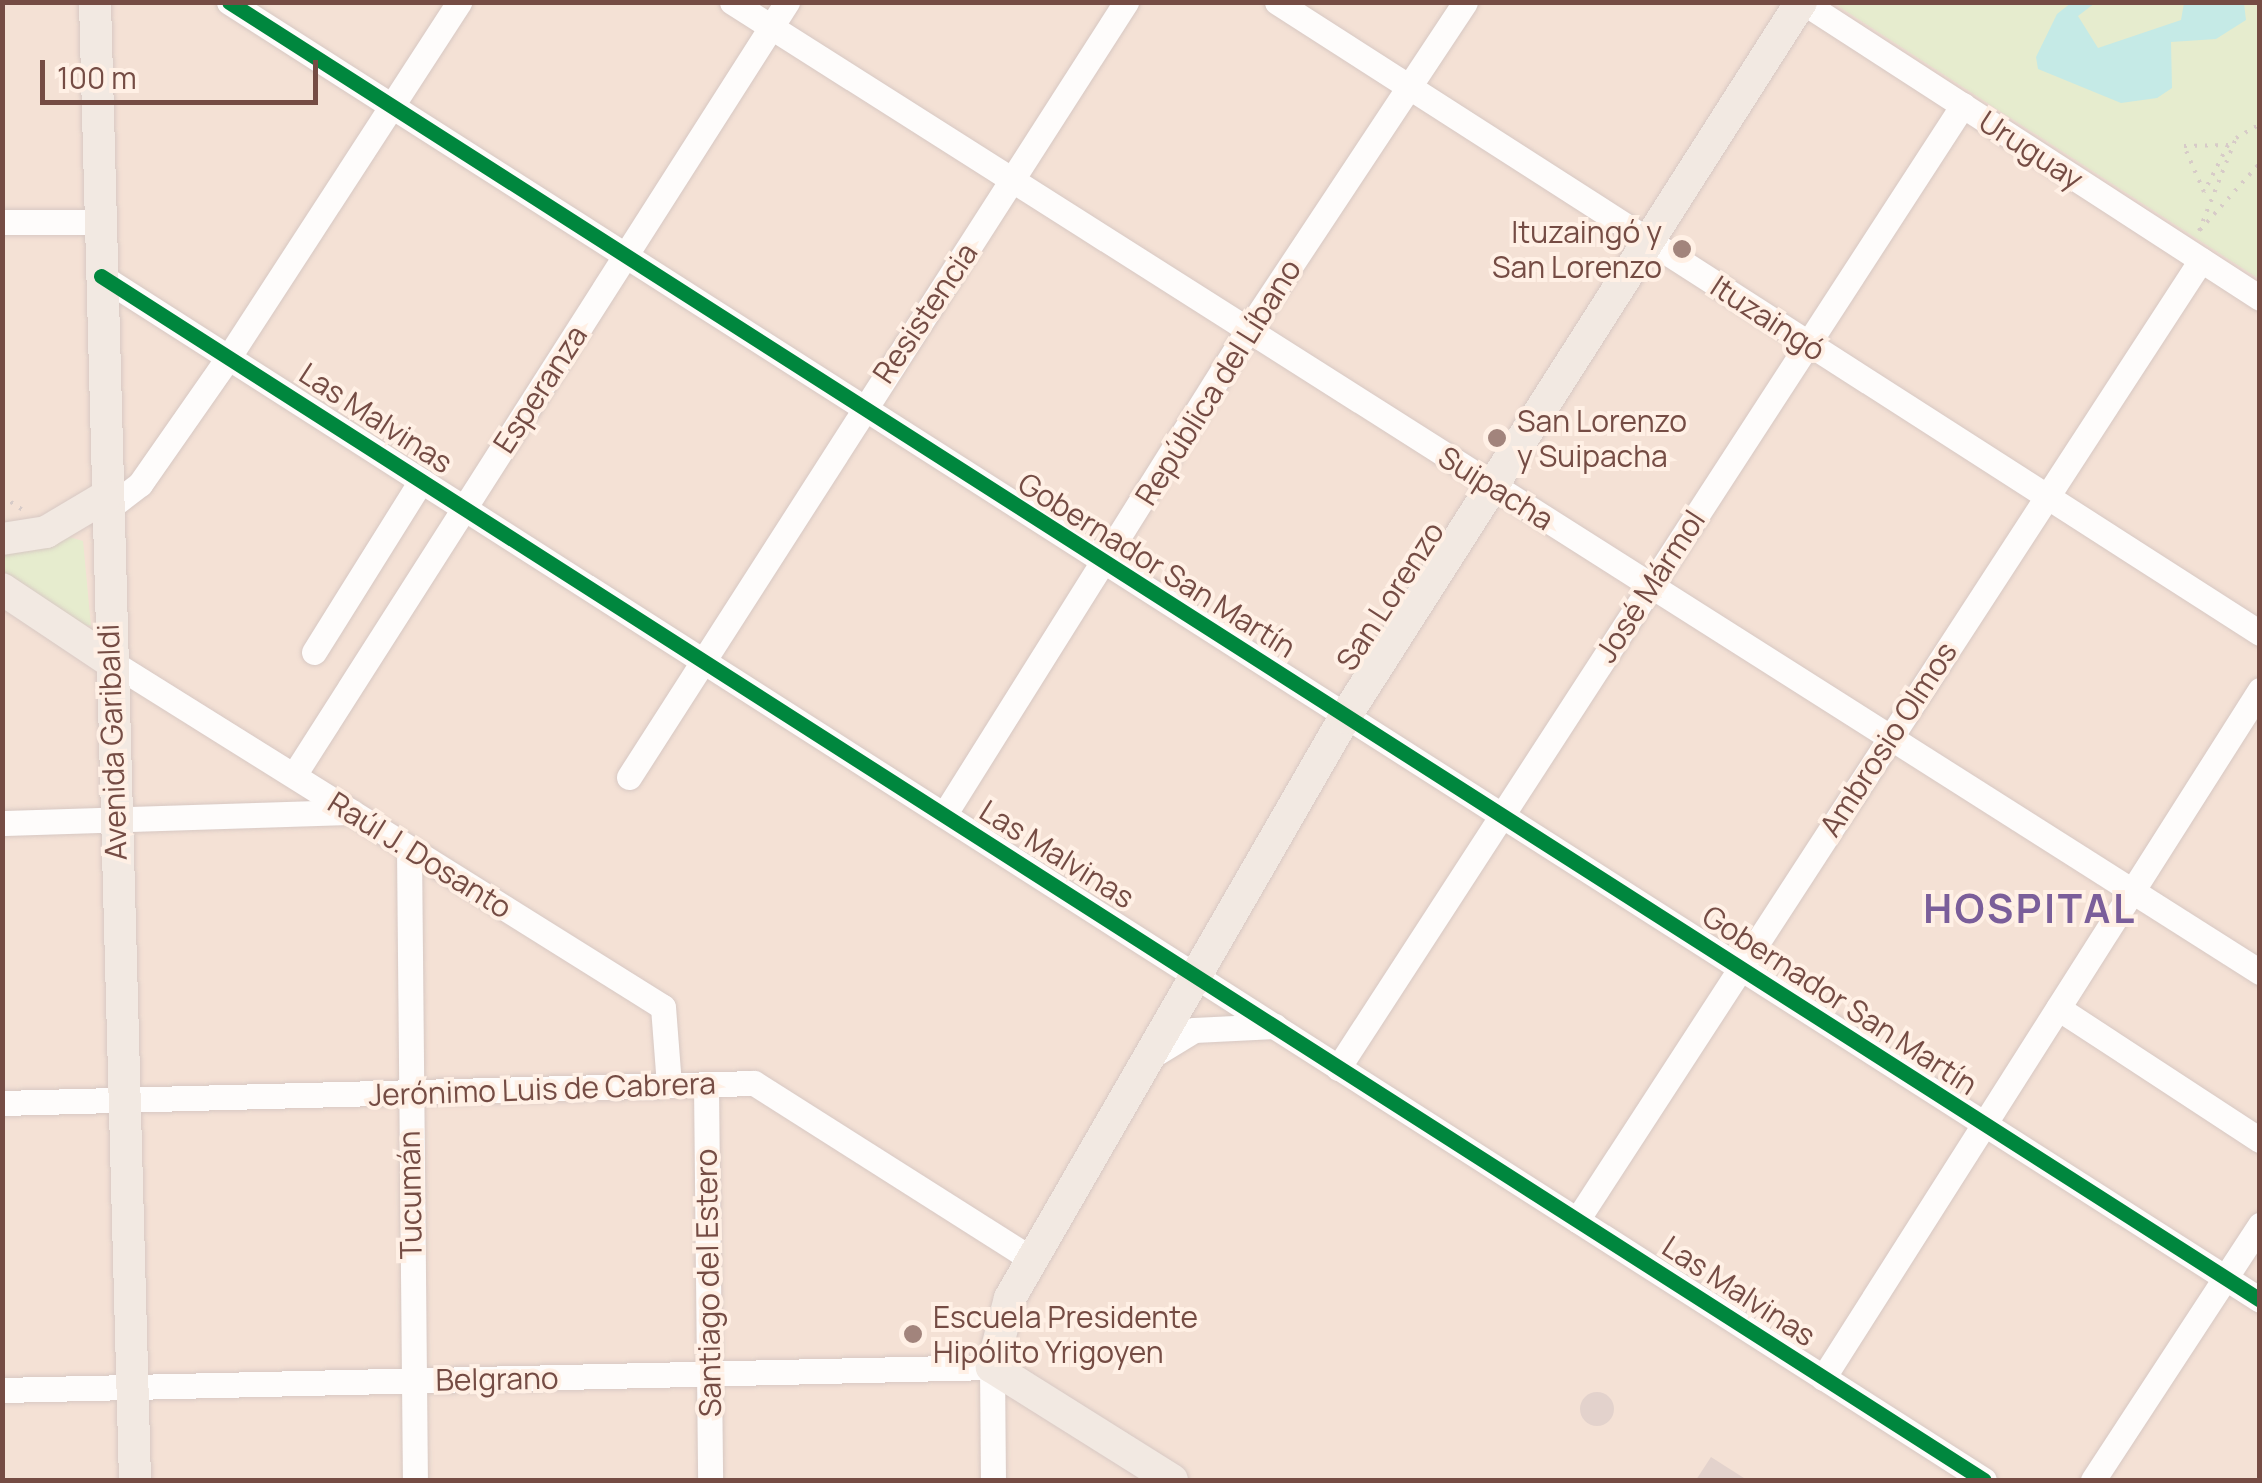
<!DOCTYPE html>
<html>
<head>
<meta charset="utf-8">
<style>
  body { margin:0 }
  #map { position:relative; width:2262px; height:1483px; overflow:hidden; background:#f6ece5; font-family:Manrope,sans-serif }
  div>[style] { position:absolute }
  .residential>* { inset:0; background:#f4e1d5 }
  .green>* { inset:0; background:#e6ecce }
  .water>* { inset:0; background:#c5eae6 }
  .building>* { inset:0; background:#e3d2cc }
  .round { border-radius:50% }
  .path>* { height:4px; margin-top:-2px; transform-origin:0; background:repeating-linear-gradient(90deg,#d7cbc8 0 2.5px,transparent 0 10.5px) }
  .roads { filter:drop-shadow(0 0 2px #d7c8c3) drop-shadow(0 0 2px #d7c8c3) }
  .minor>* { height:25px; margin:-12.5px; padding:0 12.5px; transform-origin:12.5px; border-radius:12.5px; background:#fefcfb }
  .major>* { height:32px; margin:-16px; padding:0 16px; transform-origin:16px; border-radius:16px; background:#f2e9e2 }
  .cycleway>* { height:15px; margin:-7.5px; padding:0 7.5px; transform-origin:7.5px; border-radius:7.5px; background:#00873e }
  .dots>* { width:28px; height:28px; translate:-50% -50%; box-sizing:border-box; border:5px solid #fff0e5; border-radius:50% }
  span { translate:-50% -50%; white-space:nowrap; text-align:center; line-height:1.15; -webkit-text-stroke:8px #fff0e5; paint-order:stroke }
  .street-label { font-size:30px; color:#754c44 }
  .poi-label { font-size:30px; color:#754c44 }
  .right { translate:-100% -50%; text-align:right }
  .left { translate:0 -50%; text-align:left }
  .district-label { font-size:40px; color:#7a5e9a; font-weight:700; letter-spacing:2.5px }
  .frame { position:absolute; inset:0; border:5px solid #754c44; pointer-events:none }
  .scale { position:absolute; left:40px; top:60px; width:278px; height:45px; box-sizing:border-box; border:5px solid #754c44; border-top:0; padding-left:12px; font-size:30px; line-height:35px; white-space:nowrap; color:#754c44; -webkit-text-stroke:8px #fff0e5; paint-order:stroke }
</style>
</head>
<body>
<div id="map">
  <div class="residential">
    <div style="clip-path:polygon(3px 3px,2259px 3px,2259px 1480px,3px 1480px)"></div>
  </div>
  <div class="green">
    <div style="clip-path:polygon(1836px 3px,2259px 3px,2259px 279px,1841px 8px)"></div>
    <div style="clip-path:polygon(69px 537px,83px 541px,91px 626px,78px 625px,3px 576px,2px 549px)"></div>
  </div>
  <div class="water">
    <div style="clip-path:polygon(2071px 3px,2095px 3px,2078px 16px,2098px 48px,2181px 20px,2184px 3px,2244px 3px,2246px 20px,2216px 39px,2171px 42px,2172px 88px,2157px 98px,2121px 103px,2038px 69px,2036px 57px,2057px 14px)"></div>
  </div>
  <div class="building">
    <div class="round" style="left:1580px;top:1392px;width:34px;height:34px"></div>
    <div style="clip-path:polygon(1711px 1457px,1747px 1480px,1696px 1480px)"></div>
  </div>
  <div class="path">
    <div style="left:2228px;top:145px;width:53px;rotate:117.1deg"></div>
    <div style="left:2204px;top:192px;width:50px;rotate:-113.5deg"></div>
    <div style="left:2184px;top:146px;width:44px;rotate:-1.3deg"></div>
    <div style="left:2200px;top:230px;width:90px;rotate:-48.2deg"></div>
    <div style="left:2199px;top:231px;width:100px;rotate:-68.3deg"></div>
    <div style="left:2236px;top:138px;width:28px;rotate:-30deg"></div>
    <div style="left:2px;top:496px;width:27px;rotate:34deg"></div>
  </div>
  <div class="roads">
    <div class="minor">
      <div style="left:229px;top:2px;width:2410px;rotate:32.58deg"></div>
      <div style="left:732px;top:2px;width:1810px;rotate:32.41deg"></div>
      <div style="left:1277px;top:2px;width:1168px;rotate:32.7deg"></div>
      <div style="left:1803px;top:2px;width:544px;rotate:32.93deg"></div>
      <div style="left:2px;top:222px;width:98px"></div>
      <div style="left:101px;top:276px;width:2235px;rotate:32.6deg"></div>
      <div style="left:106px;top:510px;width:43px;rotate:-37.4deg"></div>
      <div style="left:140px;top:484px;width:157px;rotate:-55.1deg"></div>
      <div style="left:230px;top:355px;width:421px;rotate:-57deg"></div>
      <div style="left:314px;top:652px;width:202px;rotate:-58deg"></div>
      <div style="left:110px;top:661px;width:652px;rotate:32.03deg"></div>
      <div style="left:663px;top:1007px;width:78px;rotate:85.6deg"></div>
      <div style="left:294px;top:775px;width:917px;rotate:-57.47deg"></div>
      <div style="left:629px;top:777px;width:921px;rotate:-57.33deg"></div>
      <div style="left:944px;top:815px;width:572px;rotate:-57.92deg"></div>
      <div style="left:1248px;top:330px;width:393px;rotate:-56.5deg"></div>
      <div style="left:2px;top:823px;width:350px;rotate:-1.8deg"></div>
      <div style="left:409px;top:849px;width:631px;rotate:89.46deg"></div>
      <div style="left:2058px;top:1008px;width:241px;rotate:33.2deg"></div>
      <div style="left:1153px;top:1055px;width:48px;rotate:-31.4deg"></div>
      <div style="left:1194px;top:1030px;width:81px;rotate:-2.8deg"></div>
      <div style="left:1338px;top:1068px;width:1148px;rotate:-57.02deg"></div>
      <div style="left:706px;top:1085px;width:395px;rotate:89.4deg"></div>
      <div style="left:2px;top:1103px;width:752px;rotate:-1.52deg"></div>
      <div style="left:754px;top:1083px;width:327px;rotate:32.4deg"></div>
      <div style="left:1577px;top:1220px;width:1145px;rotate:-56.98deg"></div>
      <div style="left:1823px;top:1378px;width:815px;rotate:-57.58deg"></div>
      <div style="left:2px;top:1390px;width:990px;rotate:-1.33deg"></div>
      <div style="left:992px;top:1367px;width:113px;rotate:89.5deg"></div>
      <div style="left:2093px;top:1480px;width:305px;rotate:-56.8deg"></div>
    </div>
    <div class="major">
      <div style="left:95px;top:2px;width:1479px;rotate:88.45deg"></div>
      <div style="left:2px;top:539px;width:45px;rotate:-9deg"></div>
      <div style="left:46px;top:532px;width:69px;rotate:-30.7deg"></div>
      <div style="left:2px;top:589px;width:130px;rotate:33.7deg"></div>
      <div style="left:1172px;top:1480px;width:213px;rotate:-147.9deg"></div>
      <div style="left:992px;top:1367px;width:71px;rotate:-75.4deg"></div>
      <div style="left:1010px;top:1298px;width:671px;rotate:-60.03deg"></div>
      <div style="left:1345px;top:717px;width:848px;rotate:-57.47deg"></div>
    </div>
  </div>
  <div class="cycleway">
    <div style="left:229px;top:2px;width:2410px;rotate:32.58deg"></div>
    <div style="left:101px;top:276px;width:2235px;rotate:32.6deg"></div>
  </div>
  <div class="dots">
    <div style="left:1682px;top:249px;background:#a2847c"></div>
    <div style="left:1497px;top:438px;background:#a2847c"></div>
    <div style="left:913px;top:1334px;background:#a2847c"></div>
  </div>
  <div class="street-label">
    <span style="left:2031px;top:150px;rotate:33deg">Uruguay</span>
    <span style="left:925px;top:313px;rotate:-56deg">Resistencia</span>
    <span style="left:1768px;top:318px;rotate:33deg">Ituzaingó</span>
    <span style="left:1218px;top:382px;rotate:-58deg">República del Líbano</span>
    <span style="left:540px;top:389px;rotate:-57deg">Esperanza</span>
    <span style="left:376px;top:418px;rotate:33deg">Las Malvinas</span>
    <span style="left:1496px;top:488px;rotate:32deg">Suipacha</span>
    <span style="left:1157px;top:565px;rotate:32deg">Gobernador San Martín</span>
    <span style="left:1650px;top:586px;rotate:-57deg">José Mármol</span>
    <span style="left:1390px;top:596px;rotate:-57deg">San Lorenzo</span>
    <span style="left:1888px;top:739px;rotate:-57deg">Ambrosio Olmos</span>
    <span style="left:112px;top:742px;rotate:-92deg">Avenida Garibaldi</span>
    <span style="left:1057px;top:854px;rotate:32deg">Las Malvinas</span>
    <span style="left:420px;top:855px;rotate:32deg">Raúl J. Dosanto</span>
    <span style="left:1840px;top:1000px;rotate:33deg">Gobernador San Martín</span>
    <span style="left:542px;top:1089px;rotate:-2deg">Jerónimo Luis de Cabrera</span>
    <span style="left:410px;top:1195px;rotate:-91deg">Tucumán</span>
    <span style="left:708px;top:1283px;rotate:-91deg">Santiago del Estero</span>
    <span style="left:1739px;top:1291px;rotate:33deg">Las Malvinas</span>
    <span style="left:497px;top:1379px;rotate:-1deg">Belgrano</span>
  </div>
  <div class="poi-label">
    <span class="right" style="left:1662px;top:249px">Ituzaingó y<br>San Lorenzo</span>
    <span class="left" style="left:1517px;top:438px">San Lorenzo<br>y Suipacha</span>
    <span class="left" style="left:933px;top:1334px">Escuela Presidente<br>Hipólito Yrigoyen</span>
  </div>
  <div class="district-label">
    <span style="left:2030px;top:908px">HOSPITAL</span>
  </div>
  <div class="frame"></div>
  <div class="scale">100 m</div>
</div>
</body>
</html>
